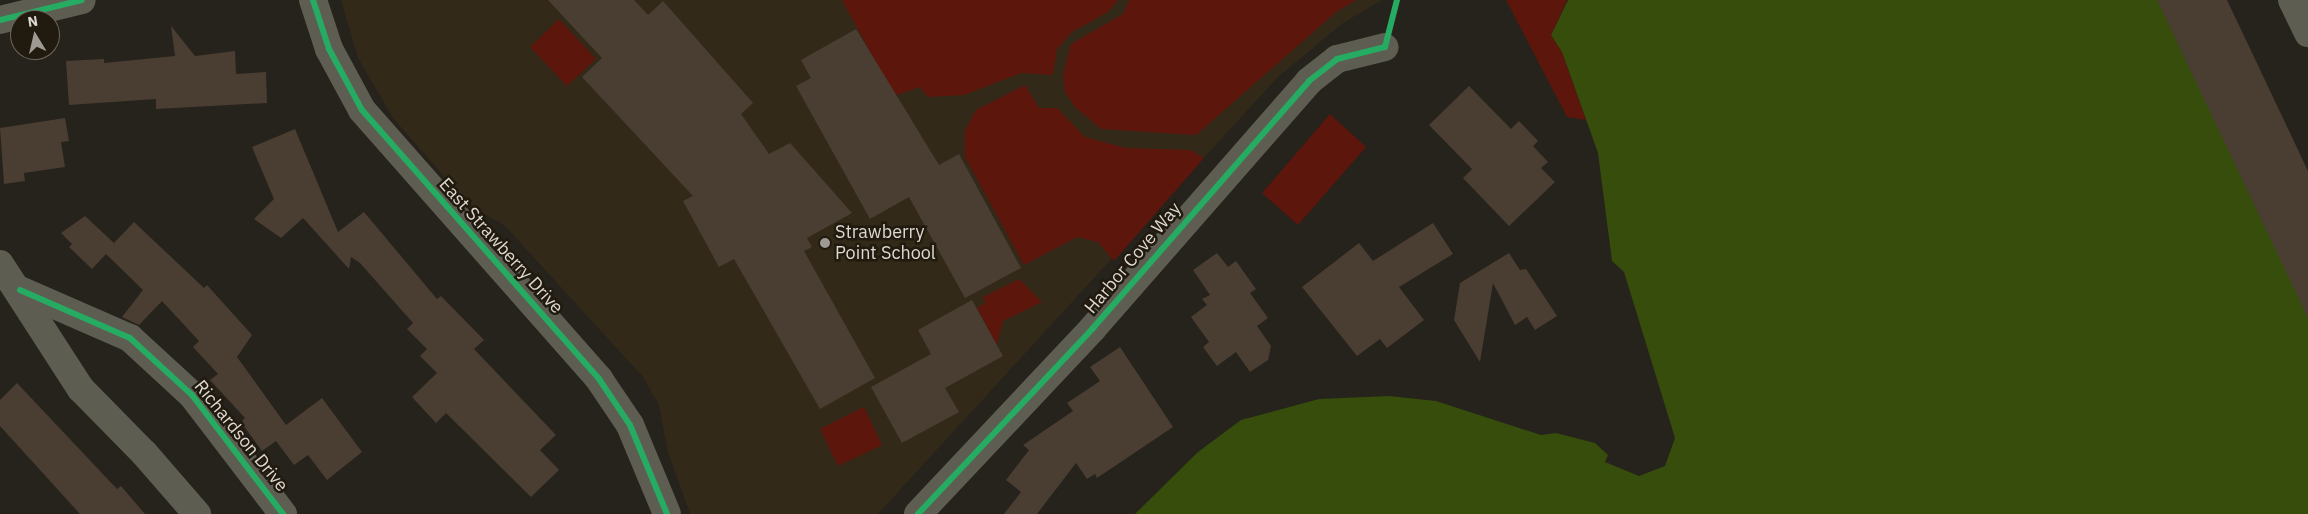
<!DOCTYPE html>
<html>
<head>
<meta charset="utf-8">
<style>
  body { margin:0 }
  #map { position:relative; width:2308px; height:514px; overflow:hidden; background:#26221c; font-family:"IBM Plex Sans",sans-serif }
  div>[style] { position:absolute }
  .built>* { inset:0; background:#322919 }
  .green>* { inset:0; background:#5c160b }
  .water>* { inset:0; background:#364d0b }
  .building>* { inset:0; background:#4a3e32 }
  .minor>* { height:28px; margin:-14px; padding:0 14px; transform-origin:14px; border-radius:14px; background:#5e5d51 }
  .cycleway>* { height:6px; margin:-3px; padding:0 3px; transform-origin:3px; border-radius:3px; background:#26ab63 }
  .dots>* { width:14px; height:14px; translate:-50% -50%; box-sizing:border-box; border:2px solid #211a0f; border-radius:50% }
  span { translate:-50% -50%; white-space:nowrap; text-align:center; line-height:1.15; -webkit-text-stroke:5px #211a0f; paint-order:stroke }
  .poi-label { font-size:18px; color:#ded9d2 }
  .left { translate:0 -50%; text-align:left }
  .street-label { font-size:18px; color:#ded9d2 }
  .north { position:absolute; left:10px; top:10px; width:50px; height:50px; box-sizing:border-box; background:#211a0f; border:1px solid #6d665d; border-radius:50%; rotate:351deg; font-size:14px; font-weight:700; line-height:20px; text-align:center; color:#ded9d2 }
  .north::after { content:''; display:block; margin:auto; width:18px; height:22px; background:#9e9992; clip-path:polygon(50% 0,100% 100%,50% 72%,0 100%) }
</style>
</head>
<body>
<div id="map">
  <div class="built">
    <div style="clip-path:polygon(341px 0,1382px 0,1343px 23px,1278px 77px,878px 514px,690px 514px,667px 449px,659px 405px,643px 377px,504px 225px,470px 206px,393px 118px,358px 58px)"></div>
  </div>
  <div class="green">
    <div style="clip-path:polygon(842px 0,1118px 0,1108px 12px,1072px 32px,1057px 49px,1053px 75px,1021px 73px,964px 95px,928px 97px,920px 87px,894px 96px)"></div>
    <div style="clip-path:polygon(1129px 0,1356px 0,1336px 12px,1196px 135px,1101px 129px,1075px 107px,1065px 92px,1063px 75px,1071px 44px,1123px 14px)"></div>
    <div style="clip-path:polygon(1506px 0,1567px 0,1551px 35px,1562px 52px,1586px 120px,1567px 117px)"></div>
    <div style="clip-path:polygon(559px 19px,596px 59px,567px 86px,530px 47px)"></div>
    <div style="clip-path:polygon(1025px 85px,1039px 108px,1057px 108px,1085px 137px,1126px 148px,1190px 150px,1204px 158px,1114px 261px,1098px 242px,1077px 237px,1024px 265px,965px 157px,965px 131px,976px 110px)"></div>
    <div style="clip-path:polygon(1330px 114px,1366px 147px,1298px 225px,1262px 193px)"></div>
    <div style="clip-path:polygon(1019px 279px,1042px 302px,1003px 321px,997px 345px,977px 308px,985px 303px,983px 297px)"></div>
    <div style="clip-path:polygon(864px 407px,882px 445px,838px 466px,820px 429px)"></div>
  </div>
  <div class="water">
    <div style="clip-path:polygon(1568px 0,2196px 0,2308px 246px,2308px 514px,1135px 514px,1198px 452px,1241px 420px,1319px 399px,1389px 396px,1436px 401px,1541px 435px,1556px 433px,1595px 443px,1608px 455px,1605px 462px,1639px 476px,1665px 466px,1675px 438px,1624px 272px,1612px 261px,1598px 153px,1562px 52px,1551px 35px)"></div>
  </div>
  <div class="building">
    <div style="clip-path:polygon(548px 0,634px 0,648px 15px,663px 1px,753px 103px,741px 114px,769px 154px,790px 143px,852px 213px,807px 238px,812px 247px,804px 251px,875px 378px,820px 409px,734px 259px,719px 267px,683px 201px,693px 196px,582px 77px,602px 58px)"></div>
    <div style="clip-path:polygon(2157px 0,2227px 0,2308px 171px,2308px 318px)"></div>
    <div style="clip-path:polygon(171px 26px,195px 56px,235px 51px,236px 74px,266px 72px,267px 103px,156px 109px,156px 99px,69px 105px,66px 61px,104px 59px,104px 63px,175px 56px)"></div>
    <div style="clip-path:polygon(856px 29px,939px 165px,959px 154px,1021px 268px,965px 298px,909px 197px,870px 219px,796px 86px,811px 78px,801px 60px)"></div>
    <div style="clip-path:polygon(1469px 86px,1511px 129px,1519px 121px,1538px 141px,1533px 146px,1548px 162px,1541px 168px,1555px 182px,1509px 226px,1463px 178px,1472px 169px,1429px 125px)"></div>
    <div style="clip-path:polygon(65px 118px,69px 141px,61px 142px,65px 167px,24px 173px,25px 181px,4px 184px,0 128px)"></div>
    <div style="clip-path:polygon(295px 129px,338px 232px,364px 212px,437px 299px,441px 296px,484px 340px,474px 349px,556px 435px,540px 450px,559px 470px,531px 497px,446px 413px,436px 423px,412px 397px,437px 373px,420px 356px,427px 349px,407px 329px,413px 323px,360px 263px,351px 257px,349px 269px,303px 218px,281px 238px,254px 219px,274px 199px,252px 147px)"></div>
    <div style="clip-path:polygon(85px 216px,114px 243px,134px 222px,204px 288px,207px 285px,252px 335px,237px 357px,286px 425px,322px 398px,362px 452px,327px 480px,308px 455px,294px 465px,276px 441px,262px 451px,241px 422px,245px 418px,210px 380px,218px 374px,193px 347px,199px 341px,162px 301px,139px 325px,122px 317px,143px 290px,106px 254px,92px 269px,69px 247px,72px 244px,61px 233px)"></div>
    <div style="clip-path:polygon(1433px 223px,1453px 254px,1399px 287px,1424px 320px,1387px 348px,1380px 339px,1357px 356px,1302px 287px,1359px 243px,1373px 261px)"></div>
    <div style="clip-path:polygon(1217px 253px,1228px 267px,1236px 261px,1256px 289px,1250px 293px,1268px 318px,1257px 326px,1271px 346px,1268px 360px,1250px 372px,1236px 352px,1217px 366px,1203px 347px,1209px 342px,1191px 317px,1207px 305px,1202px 299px,1210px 295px,1193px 270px)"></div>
    <div style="clip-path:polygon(1509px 253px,1520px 270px,1526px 269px,1557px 316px,1535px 330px,1527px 317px,1515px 325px,1493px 283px,1480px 362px,1454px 320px,1460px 283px)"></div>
    <div style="clip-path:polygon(972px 300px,1003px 356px,945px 388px,959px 412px,902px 443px,871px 387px,931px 354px,918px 330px)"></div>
    <div style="clip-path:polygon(1120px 347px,1173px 427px,1097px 478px,1095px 474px,1087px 479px,1076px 463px,1037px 514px,1004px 514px,1021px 492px,1006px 480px,1029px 450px,1023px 445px,1073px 411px,1067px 403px,1100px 381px,1090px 367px)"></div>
    <div style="clip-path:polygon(17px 383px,117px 489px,121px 486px,145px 514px,80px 514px,0 426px,0 400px)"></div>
  </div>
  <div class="minor">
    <div style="left:313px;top:0;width:52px;rotate:71.9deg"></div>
    <div style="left:329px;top:49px;width:69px;rotate:61.6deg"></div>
    <div style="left:362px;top:110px;width:359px;rotate:48.6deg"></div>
    <div style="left:599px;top:379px;width:55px;rotate:56deg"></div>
    <div style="left:630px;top:425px;width:96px;rotate:67.4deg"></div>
    <div style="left:2292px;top:0;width:37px;rotate:64deg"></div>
    <div style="left:0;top:20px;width:84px;rotate:-13.7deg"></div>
    <div style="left:0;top:264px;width:149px;rotate:57.1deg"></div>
    <div style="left:81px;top:389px;width:90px;rotate:45.5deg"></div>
    <div style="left:144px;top:453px;width:81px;rotate:49deg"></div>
    <div style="left:20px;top:290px;width:120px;rotate:23.6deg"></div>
    <div style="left:130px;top:338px;width:84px;rotate:42.6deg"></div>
    <div style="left:192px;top:395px;width:150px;rotate:52.6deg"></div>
    <div style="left:918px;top:514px;width:255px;rotate:-46.7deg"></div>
    <div style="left:1093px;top:328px;width:328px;rotate:-48.8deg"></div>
    <div style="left:1309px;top:81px;width:36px;rotate:-38deg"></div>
    <div style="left:1337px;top:59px;width:49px;rotate:-14deg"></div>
  </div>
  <div class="cycleway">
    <div style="left:313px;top:0;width:52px;rotate:71.9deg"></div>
    <div style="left:329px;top:49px;width:69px;rotate:61.6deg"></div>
    <div style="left:362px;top:110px;width:359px;rotate:48.6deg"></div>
    <div style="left:599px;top:379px;width:55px;rotate:56deg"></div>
    <div style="left:630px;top:425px;width:96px;rotate:67.4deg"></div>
    <div style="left:0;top:20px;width:84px;rotate:-13.7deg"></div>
    <div style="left:20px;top:290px;width:120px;rotate:23.6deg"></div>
    <div style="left:130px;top:338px;width:84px;rotate:42.6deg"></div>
    <div style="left:192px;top:395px;width:150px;rotate:52.6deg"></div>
    <div style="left:918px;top:514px;width:255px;rotate:-46.7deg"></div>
    <div style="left:1093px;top:328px;width:328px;rotate:-48.8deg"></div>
    <div style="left:1309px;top:81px;width:36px;rotate:-38deg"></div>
    <div style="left:1337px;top:59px;width:49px;rotate:-14deg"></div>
    <div style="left:1385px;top:47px;width:49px;rotate:-75.7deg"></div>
  </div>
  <div class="dots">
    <div style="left:825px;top:243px;background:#9e9992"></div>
  </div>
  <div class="poi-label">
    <span class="left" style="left:835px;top:243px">Strawberry<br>Point School</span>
  </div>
  <div class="street-label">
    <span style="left:501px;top:246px;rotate:48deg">East Strawberry Drive</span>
    <span style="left:1133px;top:258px;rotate:-50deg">Harbor Cove Way</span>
    <span style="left:241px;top:436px;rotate:51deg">Richardson Drive</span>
  </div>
  <div class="north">N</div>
</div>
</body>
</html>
